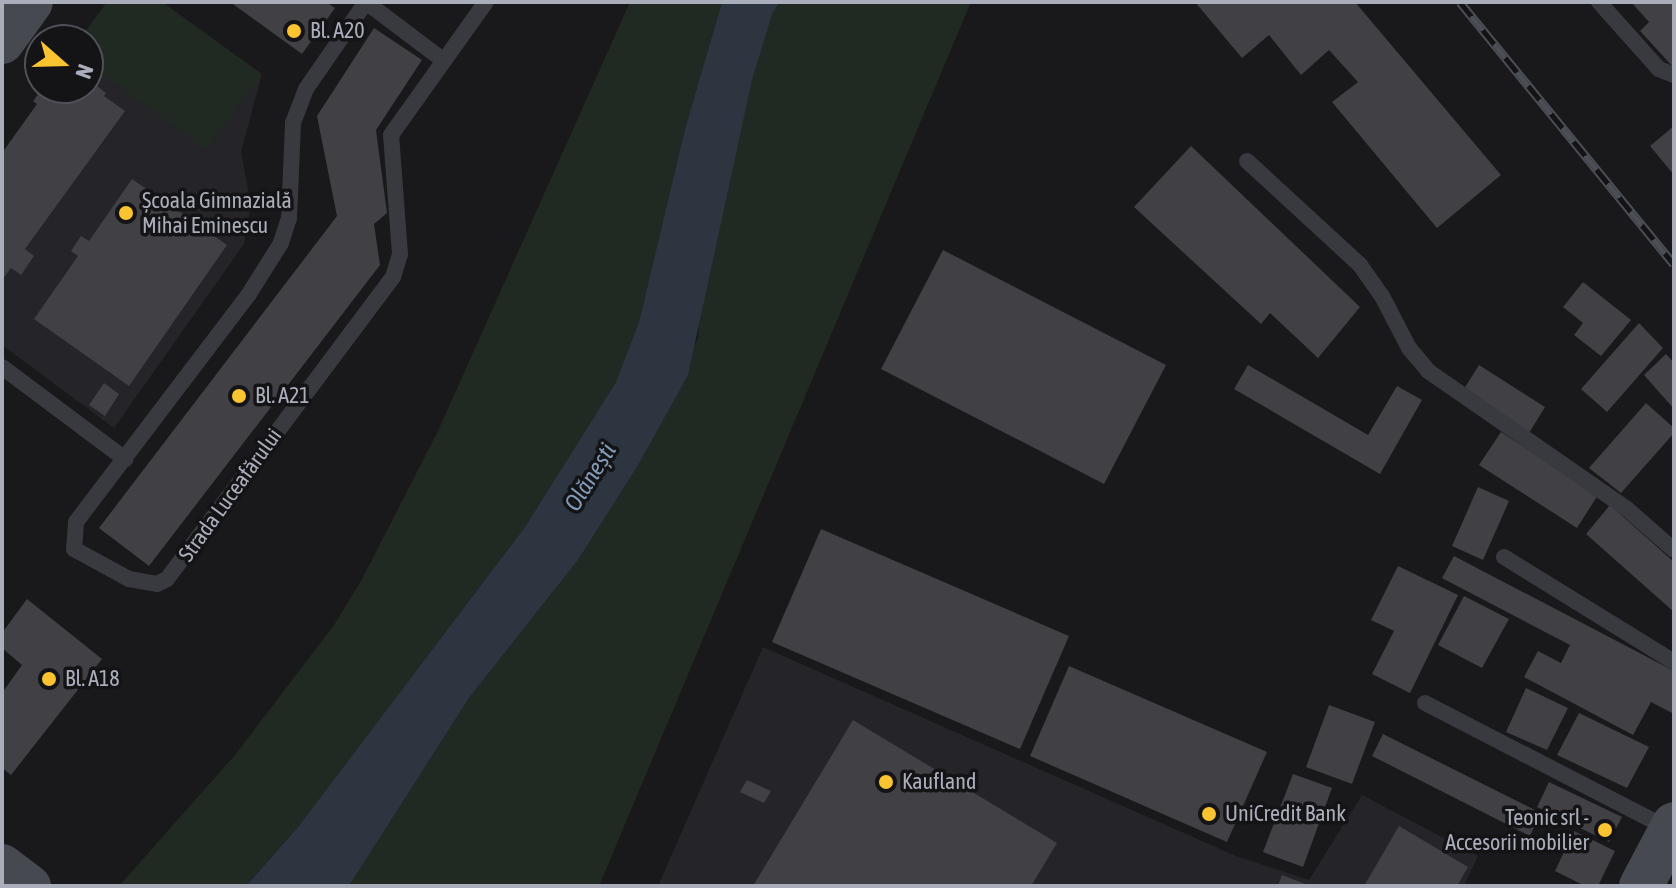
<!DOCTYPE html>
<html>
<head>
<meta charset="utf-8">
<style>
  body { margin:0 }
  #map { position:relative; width:1676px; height:888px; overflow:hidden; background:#19181b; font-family:"Asap Condensed",sans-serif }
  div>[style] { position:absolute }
  .built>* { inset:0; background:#252428 }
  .green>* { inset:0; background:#202922 }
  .water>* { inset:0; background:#2d3640 }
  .building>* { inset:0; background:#404045 }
  .lane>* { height:16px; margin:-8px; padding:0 8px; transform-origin:8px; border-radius:8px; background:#393a40 }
  .secondary>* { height:44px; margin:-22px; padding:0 22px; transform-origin:22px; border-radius:22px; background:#474950 }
  .rail>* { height:9px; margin-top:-4.5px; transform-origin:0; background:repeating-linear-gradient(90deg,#141316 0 18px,#4c4e55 0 36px); box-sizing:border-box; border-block:2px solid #4c4e55 }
  .dots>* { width:22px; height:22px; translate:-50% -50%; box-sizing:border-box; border:4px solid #141316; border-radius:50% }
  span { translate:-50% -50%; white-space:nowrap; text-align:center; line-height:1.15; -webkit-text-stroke:7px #141316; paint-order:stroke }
  .poi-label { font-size:22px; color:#aaaebb }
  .left { translate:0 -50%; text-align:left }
  .right { translate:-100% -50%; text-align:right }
  .street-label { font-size:22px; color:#aaaebb }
  .water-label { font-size:24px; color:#809ab7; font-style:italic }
  .frame { position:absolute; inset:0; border:4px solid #aaaebb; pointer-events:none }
  .north { position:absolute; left:24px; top:24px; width:80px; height:80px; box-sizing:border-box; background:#141316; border:2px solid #505158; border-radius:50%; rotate:110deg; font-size:22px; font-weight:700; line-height:32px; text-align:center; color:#aaaebb }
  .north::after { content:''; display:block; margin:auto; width:28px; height:36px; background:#fac431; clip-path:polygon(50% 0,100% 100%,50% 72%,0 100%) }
</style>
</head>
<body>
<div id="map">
  <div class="built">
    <div style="clip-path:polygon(107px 2px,162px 2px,262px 74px,241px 152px,251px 204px,244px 244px,114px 428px,2px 345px,2px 153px,37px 105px,33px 101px,43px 88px,88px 88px,88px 40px,79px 40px)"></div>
    <div style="clip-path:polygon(763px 647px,1236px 856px,1309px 880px,1362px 795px,1478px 856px,1464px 886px,658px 886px)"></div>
  </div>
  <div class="green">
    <div style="clip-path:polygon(107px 2px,162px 2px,262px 74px,206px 150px,88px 64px,88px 40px,79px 40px)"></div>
    <div style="clip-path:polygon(630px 2px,722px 2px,685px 129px,639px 322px,616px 382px,525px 527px,298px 827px,246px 886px,119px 886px,235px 755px,334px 625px,362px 579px,437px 433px)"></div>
    <div style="clip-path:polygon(780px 2px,971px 2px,599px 886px,349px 886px,469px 698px,578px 560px,637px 467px,698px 338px,700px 308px,752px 80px,773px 12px)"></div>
  </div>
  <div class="water">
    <div style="clip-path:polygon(722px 2px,780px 2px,773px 12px,752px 80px,688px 375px,637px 467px,578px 560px,469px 698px,349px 886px,246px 886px,298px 827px,525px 527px,616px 382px,639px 322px,685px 129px)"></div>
  </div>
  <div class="building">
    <div style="clip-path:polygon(230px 2px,326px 2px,335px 8px,302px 54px)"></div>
    <div style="clip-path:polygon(1195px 2px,1355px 2px,1501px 175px,1437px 228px,1332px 102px,1358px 82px,1329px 50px,1301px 75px,1269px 35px,1242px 58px)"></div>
    <div style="clip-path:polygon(1631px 2px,1674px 2px,1674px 68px,1640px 31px,1649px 22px)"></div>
    <div style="clip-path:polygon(374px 28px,422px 60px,376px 130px,387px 213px,374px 224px,380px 265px,149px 566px,99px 528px,337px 216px,317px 116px)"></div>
    <div style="clip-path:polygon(88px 84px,95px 89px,97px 86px,106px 93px,104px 96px,125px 111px,25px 249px,34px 256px,21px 275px,11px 268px,2px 280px,2px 153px,37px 104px,33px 101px,43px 88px,88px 88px)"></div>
    <div style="clip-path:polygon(1674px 126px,1674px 175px,1650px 146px)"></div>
    <div style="clip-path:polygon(1191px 146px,1360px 307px,1318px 358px,1270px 313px,1261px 324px,1134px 207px)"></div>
    <div style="clip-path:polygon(132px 179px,227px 245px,129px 386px,34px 319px,78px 256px,71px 251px,81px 236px,89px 241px)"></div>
    <div style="clip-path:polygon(943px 250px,1166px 365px,1104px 484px,881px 369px)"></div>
    <div style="clip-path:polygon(1583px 282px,1631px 320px,1601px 356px,1574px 335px,1583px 323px,1563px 307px)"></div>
    <div style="clip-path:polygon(1639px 323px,1663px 348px,1607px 412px,1581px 389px)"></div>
    <div style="clip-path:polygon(1666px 354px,1674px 363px,1674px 409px,1644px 375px)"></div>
    <div style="clip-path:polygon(1248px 365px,1368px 435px,1397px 386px,1422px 400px,1380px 474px,1234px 389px)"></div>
    <div style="clip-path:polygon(1479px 365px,1545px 407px,1529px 433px,1464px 389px)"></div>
    <div style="clip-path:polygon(104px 383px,119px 394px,105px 416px,89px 405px)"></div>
    <div style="clip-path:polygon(1646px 403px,1674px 428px,1674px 433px,1621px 493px,1589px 468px)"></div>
    <div style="clip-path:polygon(1501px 432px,1598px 495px,1577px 528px,1479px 465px)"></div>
    <div style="clip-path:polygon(1478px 487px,1509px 501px,1483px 560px,1452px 546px)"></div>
    <div style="clip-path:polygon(1610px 505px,1674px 562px,1674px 612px,1586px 534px)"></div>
    <div style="clip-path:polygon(821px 529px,1069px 636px,1020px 749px,772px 642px)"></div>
    <div style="clip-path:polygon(1454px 556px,1674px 671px,1674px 714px,1651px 702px,1633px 735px,1524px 677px,1538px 651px,1561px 663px,1570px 645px,1442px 578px)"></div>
    <div style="clip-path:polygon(1398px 566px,1458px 595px,1410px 693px,1372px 674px,1394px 631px,1371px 620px)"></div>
    <div style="clip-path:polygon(1464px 596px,1509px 619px,1482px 668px,1438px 645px)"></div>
    <div style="clip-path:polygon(27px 599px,102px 659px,11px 775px,2px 768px,2px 693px,22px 665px,2px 648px,2px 633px)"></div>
    <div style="clip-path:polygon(1069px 666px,1267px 752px,1227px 842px,1030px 756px)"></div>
    <div style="clip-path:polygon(1526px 688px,1568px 708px,1547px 750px,1506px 732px)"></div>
    <div style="clip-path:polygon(1329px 705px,1375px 722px,1352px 784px,1306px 767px)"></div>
    <div style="clip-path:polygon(1579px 713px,1649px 747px,1627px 788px,1557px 755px)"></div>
    <div style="clip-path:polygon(853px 720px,1057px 843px,1031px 886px,753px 886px)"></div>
    <div style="clip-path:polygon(1383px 734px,1541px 813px,1530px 836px,1372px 756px)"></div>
    <div style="clip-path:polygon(1293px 774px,1332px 788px,1303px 867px,1263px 852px)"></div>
    <div style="clip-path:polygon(747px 780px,771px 791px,764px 803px,740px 792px)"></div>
    <div style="clip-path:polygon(1549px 782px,1622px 817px,1609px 842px,1537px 807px)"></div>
    <div style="clip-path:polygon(1399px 826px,1468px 867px,1457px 886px,1364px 886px)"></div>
    <div style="clip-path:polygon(1574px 831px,1615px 851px,1598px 886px,1585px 886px,1555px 871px)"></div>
    <div style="clip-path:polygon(1282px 875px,1310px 886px,1278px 886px)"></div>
  </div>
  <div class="lane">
    <div style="left:366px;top:2px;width:106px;rotate:124.6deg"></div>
    <div style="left:306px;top:89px;width:36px;rotate:111deg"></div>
    <div style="left:293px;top:123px;width:95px;rotate:92.4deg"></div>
    <div style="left:289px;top:218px;width:26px;rotate:108deg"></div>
    <div style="left:281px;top:243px;width:60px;rotate:122.1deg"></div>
    <div style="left:249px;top:294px;width:286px;rotate:127.2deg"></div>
    <div style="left:76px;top:522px;width:27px;rotate:94deg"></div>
    <div style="left:74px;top:549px;width:63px;rotate:28.6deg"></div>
    <div style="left:129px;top:579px;width:28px;rotate:10deg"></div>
    <div style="left:157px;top:584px;width:11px;rotate:-27deg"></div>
    <div style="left:167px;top:579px;width:377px;rotate:-53.2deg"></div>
    <div style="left:393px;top:277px;width:24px;rotate:-73deg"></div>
    <div style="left:400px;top:254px;width:119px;rotate:-94.3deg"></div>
    <div style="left:391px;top:135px;width:163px;rotate:-54.5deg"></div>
    <div style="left:366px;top:2px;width:96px;rotate:37deg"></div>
    <div style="left:1599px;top:2px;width:90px;rotate:48.2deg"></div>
    <div style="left:1659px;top:69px;width:16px;rotate:22deg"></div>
    <div style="left:1247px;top:161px;width:154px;rotate:42.6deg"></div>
    <div style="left:1360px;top:265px;width:38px;rotate:55deg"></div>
    <div style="left:1382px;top:296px;width:59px;rotate:62.6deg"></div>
    <div style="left:1409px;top:348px;width:30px;rotate:50deg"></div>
    <div style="left:1428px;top:371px;width:242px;rotate:34.7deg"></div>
    <div style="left:1627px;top:509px;width:62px;rotate:41.1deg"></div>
    <div style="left:2px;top:367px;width:154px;rotate:36.8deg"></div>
    <div style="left:1504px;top:557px;width:200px;rotate:31.7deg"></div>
    <div style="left:1425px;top:703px;width:275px;rotate:27.3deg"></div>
  </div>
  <div class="secondary">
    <div style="left:2px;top:42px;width:49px;rotate:-54.1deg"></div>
    <div style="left:2px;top:866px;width:34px;rotate:37deg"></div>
    <div style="left:1641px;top:886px;width:70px;rotate:-62deg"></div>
  </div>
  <div class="rail">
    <div style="left:1460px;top:2px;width:338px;rotate:50.8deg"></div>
  </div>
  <div class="dots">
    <div style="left:294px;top:31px;background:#fac431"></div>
    <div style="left:126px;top:213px;background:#fac431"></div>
    <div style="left:239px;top:396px;background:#fac431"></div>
    <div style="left:49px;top:679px;background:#fac431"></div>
    <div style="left:886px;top:782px;background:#fac431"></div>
    <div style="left:1209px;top:814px;background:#fac431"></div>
    <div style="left:1605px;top:830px;background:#fac431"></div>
  </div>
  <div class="poi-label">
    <span class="left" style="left:310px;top:31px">Bl. A20</span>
    <span class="left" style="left:142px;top:213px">Școala Gimnazială<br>Mihai Eminescu</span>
    <span class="left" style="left:255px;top:396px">Bl. A21</span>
    <span class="left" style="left:65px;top:679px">Bl. A18</span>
    <span class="left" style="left:902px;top:782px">Kaufland</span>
    <span class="left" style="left:1225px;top:814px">UniCredit Bank</span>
    <span class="right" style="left:1589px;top:830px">Teonic srl -<br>Accesorii mobilier</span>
  </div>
  <div class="street-label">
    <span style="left:230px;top:495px;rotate:-54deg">Strada Luceafărului</span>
  </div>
  <div class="water-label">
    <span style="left:590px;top:477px;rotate:-58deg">Olănești</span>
  </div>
  <div class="frame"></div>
  <div class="north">N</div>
</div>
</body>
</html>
